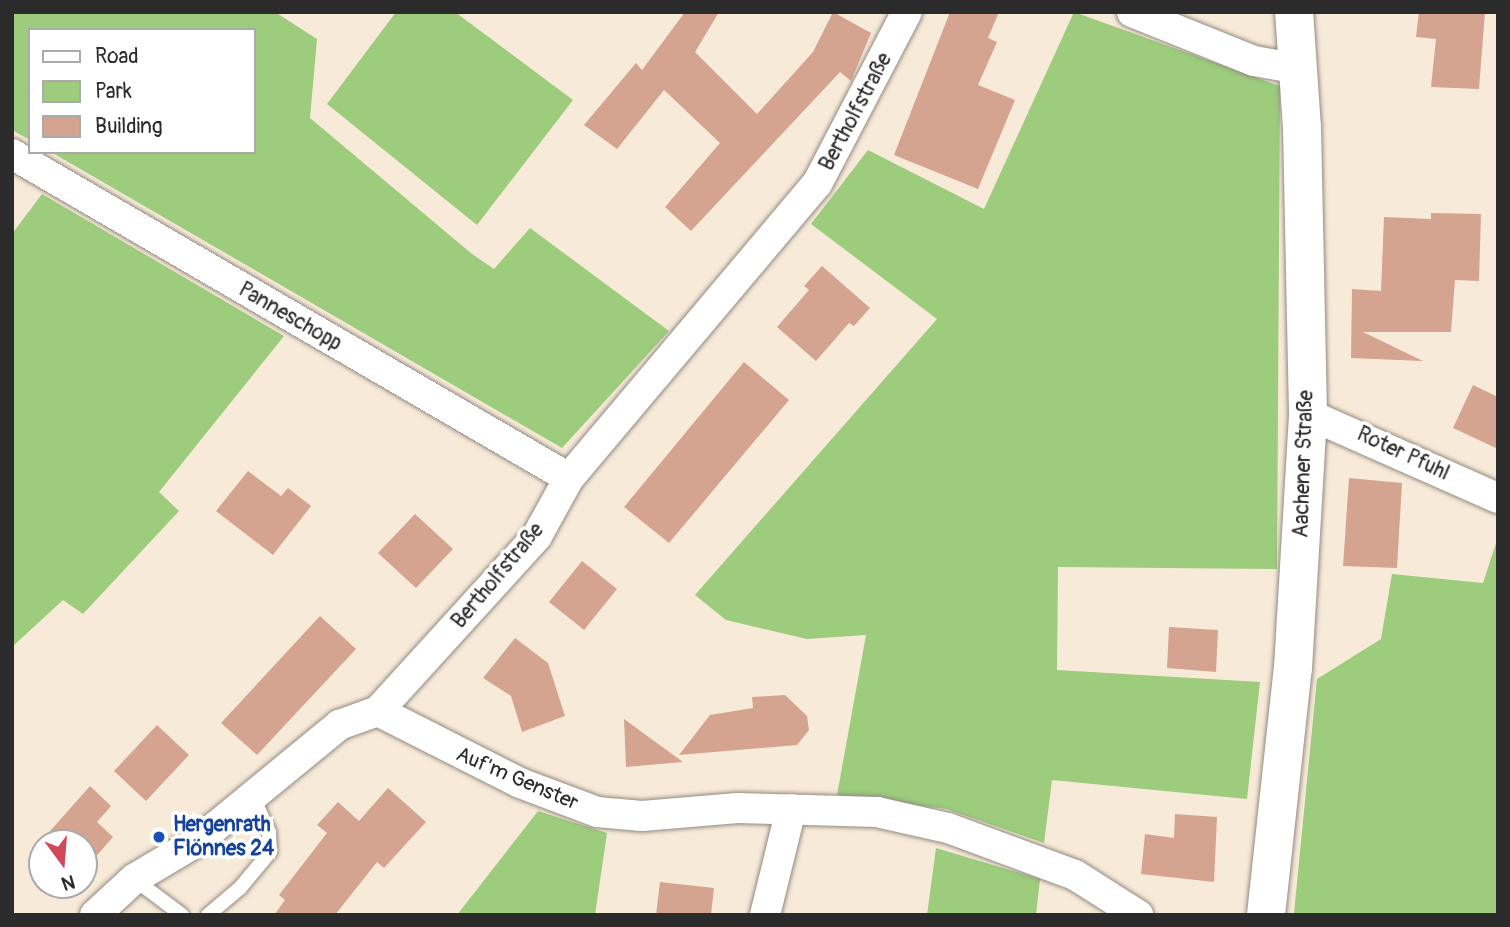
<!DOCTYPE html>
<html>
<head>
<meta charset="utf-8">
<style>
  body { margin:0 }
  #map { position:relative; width:1510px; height:927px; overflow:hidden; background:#f8ead8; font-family:Pangolin,sans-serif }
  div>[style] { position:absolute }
  .green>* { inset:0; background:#9ccc7c }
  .building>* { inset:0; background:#d4a491 }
  .roads { filter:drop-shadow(0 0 2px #928a82) drop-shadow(0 0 2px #928a82) }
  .lane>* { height:14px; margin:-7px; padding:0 7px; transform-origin:7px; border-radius:7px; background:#fff }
  .street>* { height:30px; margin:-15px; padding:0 15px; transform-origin:15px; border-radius:15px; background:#fff }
  .secondary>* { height:38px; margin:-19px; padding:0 19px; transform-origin:19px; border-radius:19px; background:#fff }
  .dots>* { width:19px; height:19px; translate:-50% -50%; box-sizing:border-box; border:4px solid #fff; border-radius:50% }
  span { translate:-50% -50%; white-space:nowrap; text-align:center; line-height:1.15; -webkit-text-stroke:7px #fff; paint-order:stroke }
  .street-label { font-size:21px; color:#2b2b2b }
  .transit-label { font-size:21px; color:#164399; font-weight:700 }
  .left { translate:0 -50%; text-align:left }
  .frame { position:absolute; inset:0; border:14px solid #2b2b2b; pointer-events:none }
  .legend { position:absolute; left:28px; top:28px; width:228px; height:126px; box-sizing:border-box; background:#fff; border:2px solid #aaa; margin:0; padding:9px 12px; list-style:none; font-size:21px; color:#2b2b2b }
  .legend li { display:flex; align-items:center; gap:14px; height:35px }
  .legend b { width:35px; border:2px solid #aaa }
  .north { position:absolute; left:28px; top:829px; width:70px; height:70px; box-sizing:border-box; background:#fff; border:2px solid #aaa; border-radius:50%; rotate:164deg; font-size:19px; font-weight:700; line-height:28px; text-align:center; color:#2b2b2b }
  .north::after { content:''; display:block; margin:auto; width:24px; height:32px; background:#d1495b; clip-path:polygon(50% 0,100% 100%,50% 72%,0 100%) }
</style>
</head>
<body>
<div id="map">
  <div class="green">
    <div style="clip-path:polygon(12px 12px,275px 12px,317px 39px,310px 118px,472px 254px,494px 269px,530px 228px,669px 331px,562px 448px,51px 152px,254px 152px,254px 30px,30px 30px,30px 140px,12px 130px)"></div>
    <div style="clip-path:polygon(396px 12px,455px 12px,573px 100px,477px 225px,327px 104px)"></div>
    <div style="clip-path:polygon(1074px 12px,1280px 86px,1277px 569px,1058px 567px,1057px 670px,1260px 682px,1247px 799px,1052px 780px,1044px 843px,946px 809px,837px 795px,866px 635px,807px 639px,726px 620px,695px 595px,937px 319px,811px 224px,868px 150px,984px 209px)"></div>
    <div style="clip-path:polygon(42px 194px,284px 336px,159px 492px,179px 511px,83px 614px,63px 600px,12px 647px,12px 234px)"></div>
    <div style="clip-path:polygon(1498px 537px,1498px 915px,1294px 913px,1317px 679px,1381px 639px,1392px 574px,1483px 583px)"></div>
    <div style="clip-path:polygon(538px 811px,607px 833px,595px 915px,457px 915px)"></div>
    <div style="clip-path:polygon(936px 848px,1040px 879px,1036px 915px,927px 915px)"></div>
  </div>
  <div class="building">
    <div style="clip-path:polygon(685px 12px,719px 12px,695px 52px,757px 114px,813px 52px,833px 12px,871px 33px,851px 81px,840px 72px,691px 231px,665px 207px,720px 143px,664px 90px,617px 149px,584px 125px,636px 63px,642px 70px)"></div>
    <div style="clip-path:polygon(950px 12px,999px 12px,988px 38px,997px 42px,978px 85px,1015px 100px,978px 189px,894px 155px)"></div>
    <div style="clip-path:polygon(1419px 12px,1485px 12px,1479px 89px,1431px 87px,1436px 39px,1416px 37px)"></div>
    <div style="clip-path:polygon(1431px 213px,1481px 214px,1479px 281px,1455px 280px,1451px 332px,1363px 332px,1423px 361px,1351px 358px,1352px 289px,1381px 291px,1384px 217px,1431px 219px)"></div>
    <div style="clip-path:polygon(822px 266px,870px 308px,854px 326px,849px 323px,816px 361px,777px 327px,809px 290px,804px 286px)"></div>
    <div style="clip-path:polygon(744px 362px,789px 400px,669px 543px,624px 507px)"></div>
    <div style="clip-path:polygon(1473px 385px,1498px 397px,1498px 449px,1453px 428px)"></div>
    <div style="clip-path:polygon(248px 471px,281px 496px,288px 488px,311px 506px,273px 555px,216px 511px)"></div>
    <div style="clip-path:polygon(1349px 478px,1402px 483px,1397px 568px,1343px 566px)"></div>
    <div style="clip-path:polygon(415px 514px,453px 549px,416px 588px,378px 553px)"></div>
    <div style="clip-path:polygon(582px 561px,617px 589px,584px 630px,549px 602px)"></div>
    <div style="clip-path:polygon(320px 616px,356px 649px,257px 755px,221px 723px)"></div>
    <div style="clip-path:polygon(1169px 627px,1218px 630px,1216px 672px,1167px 668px)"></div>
    <div style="clip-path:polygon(515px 638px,548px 663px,565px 716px,522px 732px,511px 696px,483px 678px)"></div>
    <div style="clip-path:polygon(785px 695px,807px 716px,809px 730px,797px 745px,679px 755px,710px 715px,753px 708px,752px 697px)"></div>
    <div style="clip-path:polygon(624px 719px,683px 762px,626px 767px)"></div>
    <div style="clip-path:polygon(157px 725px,189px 755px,146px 801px,114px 771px)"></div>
    <div style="clip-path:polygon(90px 786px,111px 806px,97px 822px,113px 837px,84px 870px,84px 843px,42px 843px,42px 852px,36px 847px)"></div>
    <div style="clip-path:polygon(388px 788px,426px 822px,384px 868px,377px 862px,335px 915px,274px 915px,285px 900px,279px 895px,327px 833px,317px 825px,338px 802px,359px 821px)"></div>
    <div style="clip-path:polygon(1175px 814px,1217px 817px,1214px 882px,1141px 874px,1145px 834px,1174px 838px)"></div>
    <div style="clip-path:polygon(660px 882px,714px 888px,711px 915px,656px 915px)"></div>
  </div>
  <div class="roads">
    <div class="lane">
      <div style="left:134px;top:879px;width:60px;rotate:36.9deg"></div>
      <div style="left:208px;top:915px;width:42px;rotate:-40.2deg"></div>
      <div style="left:240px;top:888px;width:47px;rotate:-50.2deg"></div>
      <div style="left:270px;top:852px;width:20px;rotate:-93deg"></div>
      <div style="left:269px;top:832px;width:38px;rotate:-115deg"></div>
    </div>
    <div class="street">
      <div style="left:1132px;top:12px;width:131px;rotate:21.9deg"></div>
      <div style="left:1254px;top:61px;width:46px;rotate:10.1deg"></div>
      <div style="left:12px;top:154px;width:644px;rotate:30.19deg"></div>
      <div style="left:1308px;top:414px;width:208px;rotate:23.9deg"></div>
      <div style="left:378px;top:711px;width:159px;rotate:26.9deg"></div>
      <div style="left:520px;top:783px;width:82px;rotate:20.6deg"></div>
      <div style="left:597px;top:812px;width:45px;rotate:5.1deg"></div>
      <div style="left:642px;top:816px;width:96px;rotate:-4.8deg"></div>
      <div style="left:738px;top:808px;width:139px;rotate:1.6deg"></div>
      <div style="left:877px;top:812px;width:73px;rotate:12.7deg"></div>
      <div style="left:948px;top:828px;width:135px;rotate:20.3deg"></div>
      <div style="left:1075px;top:875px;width:75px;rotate:32.4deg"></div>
      <div style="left:95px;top:915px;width:53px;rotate:-42.7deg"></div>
      <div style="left:134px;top:879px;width:74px;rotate:-30.7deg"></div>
      <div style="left:198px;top:841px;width:183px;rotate:-39.4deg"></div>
      <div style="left:339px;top:725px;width:41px;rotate:-19.7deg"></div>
      <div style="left:378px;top:711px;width:236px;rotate:-47.7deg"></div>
      <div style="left:537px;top:536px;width:66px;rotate:-61.1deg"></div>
      <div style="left:569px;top:478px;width:385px;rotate:-49.9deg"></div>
      <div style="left:817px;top:184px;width:194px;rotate:-62.4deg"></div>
      <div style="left:765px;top:915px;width:109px;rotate:-76.2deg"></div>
    </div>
    <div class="secondary">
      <div style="left:1266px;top:915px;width:248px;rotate:-83.8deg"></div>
      <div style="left:1293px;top:668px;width:254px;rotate:-86.6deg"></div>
      <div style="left:1308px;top:414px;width:286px;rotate:-91.2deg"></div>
      <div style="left:1302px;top:128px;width:116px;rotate:-93.9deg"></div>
    </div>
  </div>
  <div class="dots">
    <div style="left:159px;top:837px;background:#1a4fb4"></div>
  </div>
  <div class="street-label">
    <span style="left:856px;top:112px;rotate:-62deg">Bertholfstraße</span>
    <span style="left:290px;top:317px;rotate:30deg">Panneschopp</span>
    <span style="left:1403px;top:454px;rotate:25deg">Roter Pfuhl</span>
    <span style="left:1304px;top:464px;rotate:-88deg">Aachener Straße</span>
    <span style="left:498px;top:576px;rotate:-50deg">Bertholfstraße</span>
    <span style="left:517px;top:779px;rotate:23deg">Auf'm Genster</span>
  </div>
  <div class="transit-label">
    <span class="left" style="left:173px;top:837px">Hergenrath<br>Flönnes 24</span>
  </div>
  <div class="frame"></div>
  <ul class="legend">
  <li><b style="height:9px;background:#fff"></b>Road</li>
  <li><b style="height:19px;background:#9ccc7c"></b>Park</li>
  <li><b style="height:19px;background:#d4a491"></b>Building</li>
  </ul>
  <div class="north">N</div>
</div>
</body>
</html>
